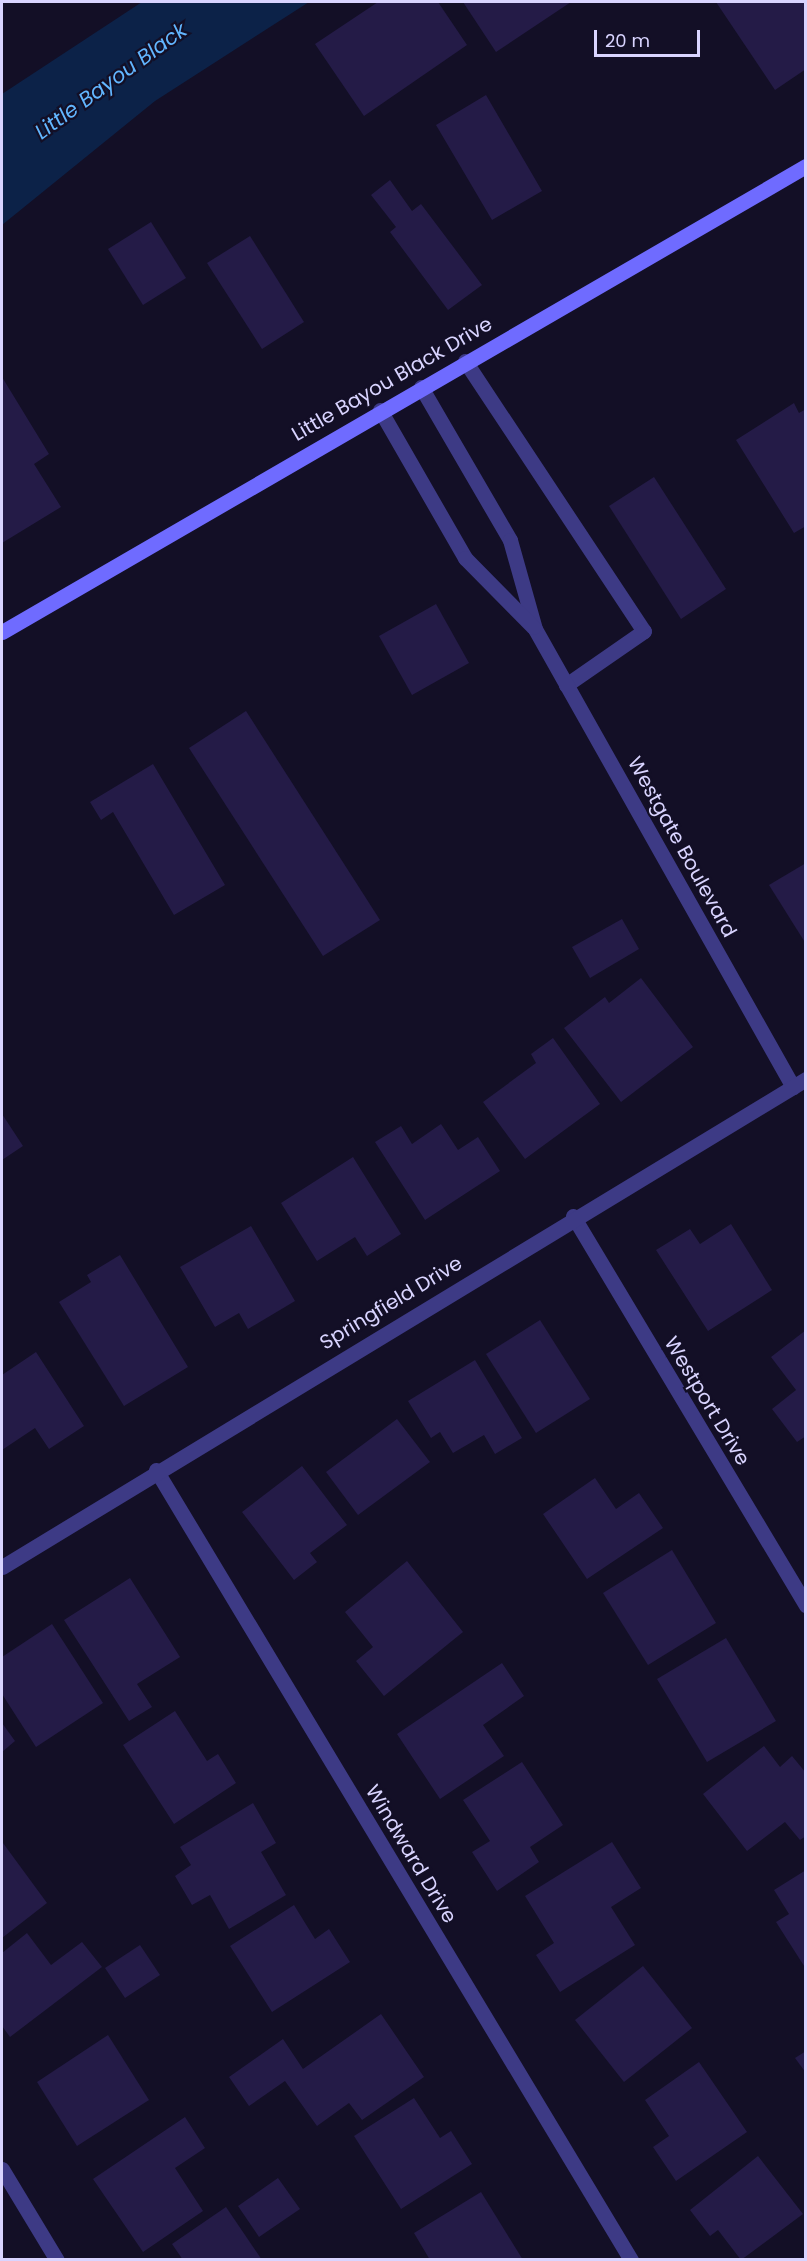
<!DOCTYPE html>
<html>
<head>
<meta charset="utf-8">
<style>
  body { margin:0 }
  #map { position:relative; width:807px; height:2261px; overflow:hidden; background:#130f26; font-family:Poppins,sans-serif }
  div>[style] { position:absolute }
  .water>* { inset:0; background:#0c2248 }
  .building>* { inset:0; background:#241b47 }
  .service>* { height:15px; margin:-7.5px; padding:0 7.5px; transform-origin:7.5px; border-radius:7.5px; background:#3d3a85 }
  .minor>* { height:15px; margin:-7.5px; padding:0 7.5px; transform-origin:7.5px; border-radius:7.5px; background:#3d3a85 }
  .secondary>* { height:15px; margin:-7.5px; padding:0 7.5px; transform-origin:7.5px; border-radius:7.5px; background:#6f6bff }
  span { translate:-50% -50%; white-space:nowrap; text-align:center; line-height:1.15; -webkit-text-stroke:4.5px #130f26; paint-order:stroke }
  .street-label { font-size:20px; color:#d9d4ff }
  .water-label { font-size:21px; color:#62b6ff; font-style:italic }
  .frame { position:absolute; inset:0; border:3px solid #d9d4ff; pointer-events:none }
  .scale { position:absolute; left:594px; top:30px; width:106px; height:27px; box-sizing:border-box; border:3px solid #d9d4ff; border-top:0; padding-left:8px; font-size:18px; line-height:21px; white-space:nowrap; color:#d9d4ff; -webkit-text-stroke:4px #130f26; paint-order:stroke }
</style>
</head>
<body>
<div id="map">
  <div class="water">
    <div style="clip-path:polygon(142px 2px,309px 2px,155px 101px,2px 225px,2px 94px)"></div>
  </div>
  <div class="building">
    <div style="clip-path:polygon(378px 2px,438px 2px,467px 45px,364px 116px,315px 44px)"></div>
    <div style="clip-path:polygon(463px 2px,571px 2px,496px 52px)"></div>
    <div style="clip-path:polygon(716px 2px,806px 2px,806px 69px,775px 90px)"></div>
    <div style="clip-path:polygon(486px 95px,542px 191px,492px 220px,436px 125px)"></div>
    <div style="clip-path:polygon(390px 180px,412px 211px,421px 204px,482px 285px,448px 310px,390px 232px,396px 227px,371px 195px)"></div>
    <div style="clip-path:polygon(151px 222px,186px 278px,143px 305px,108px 249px)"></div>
    <div style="clip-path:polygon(250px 236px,304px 322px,262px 349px,207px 263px)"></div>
    <div style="clip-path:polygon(2px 377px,49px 454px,34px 464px,61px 507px,2px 543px)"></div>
    <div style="clip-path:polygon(794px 403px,799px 413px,806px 409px,806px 526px,794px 533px,736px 440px)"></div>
    <div style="clip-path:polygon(654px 477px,726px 589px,681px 619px,609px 506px)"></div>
    <div style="clip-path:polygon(436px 604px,469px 663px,412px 695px,379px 636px)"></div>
    <div style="clip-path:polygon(246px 711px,380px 920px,323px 956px,189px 748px)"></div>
    <div style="clip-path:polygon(153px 764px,225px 885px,174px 915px,113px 812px,101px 820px,90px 802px)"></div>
    <div style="clip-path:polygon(806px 863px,806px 944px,769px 885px)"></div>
    <div style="clip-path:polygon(622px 919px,639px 949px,590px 978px,572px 947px)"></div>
    <div style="clip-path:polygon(641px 978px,693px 1047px,621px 1102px,564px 1028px,605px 997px,609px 1003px)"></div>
    <div style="clip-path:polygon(553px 1038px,600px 1104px,525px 1159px,483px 1102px,536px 1063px,531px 1054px)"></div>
    <div style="clip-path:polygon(2px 1114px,23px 1146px,2px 1160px)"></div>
    <div style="clip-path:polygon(441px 1124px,458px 1150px,478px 1137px,500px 1171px,425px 1220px,375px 1142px,401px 1126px,412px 1144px)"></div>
    <div style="clip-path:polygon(353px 1157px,401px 1234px,367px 1256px,355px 1237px,317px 1261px,281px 1203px)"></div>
    <div style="clip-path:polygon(731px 1224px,772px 1290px,708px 1331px,656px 1250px,690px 1229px,700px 1244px)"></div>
    <div style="clip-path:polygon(251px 1226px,295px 1301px,248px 1329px,239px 1313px,215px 1327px,180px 1267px)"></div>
    <div style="clip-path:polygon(120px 1255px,188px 1367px,124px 1406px,59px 1302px,91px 1282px,87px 1275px)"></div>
    <div style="clip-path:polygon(540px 1320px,590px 1399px,536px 1433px,486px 1354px)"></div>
    <div style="clip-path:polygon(806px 1330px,806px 1436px,797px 1442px,772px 1409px,796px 1390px,771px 1357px)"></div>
    <div style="clip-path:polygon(36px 1352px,84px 1426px,49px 1449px,35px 1428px,2px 1450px,2px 1375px)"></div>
    <div style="clip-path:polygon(475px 1360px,522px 1438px,495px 1454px,484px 1435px,453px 1453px,440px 1432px,431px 1438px,408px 1401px)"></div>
    <div style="clip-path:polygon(397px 1419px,430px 1462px,358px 1515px,326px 1472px)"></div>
    <div style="clip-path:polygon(302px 1466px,347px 1525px,310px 1553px,317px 1562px,294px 1580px,242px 1512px)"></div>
    <div style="clip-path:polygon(595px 1478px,616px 1509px,639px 1493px,663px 1528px,587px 1579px,543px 1514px)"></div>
    <div style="clip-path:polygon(672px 1550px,716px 1623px,648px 1665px,603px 1593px)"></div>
    <div style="clip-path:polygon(407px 1561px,463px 1632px,384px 1696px,356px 1661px,373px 1647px,345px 1612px)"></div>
    <div style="clip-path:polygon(130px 1578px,180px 1657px,137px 1684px,152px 1707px,129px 1721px,64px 1620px)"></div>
    <div style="clip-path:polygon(52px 1624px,103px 1703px,36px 1747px,2px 1694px,2px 1657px)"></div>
    <div style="clip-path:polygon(726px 1638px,776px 1721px,707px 1762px,657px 1679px)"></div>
    <div style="clip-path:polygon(502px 1663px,524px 1696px,483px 1725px,504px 1756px,440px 1799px,397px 1734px)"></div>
    <div style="clip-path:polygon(175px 1711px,207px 1761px,218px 1754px,236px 1783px,174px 1824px,123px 1745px)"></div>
    <div style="clip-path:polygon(2px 1723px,15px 1741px,2px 1752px)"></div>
    <div style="clip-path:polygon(764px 1746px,780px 1767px,792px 1756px,806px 1773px,806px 1836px,800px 1840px,785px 1822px,747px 1851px,703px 1794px)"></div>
    <div style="clip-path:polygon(522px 1762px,563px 1825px,530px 1847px,539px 1862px,497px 1891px,472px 1852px,490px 1841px,463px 1800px)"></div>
    <div style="clip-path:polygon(253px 1803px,276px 1843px,261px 1852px,286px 1895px,229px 1929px,210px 1895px,192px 1905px,175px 1876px,191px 1865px,180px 1847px)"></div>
    <div style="clip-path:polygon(612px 1842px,641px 1888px,611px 1907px,635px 1945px,560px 1992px,536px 1955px,554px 1943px,525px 1896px)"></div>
    <div style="clip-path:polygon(3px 1843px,47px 1903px,2px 1938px,2px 1844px)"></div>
    <div style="clip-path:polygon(806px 1870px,806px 1969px,776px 1922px,789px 1914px,774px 1890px)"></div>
    <div style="clip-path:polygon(294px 1905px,315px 1939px,329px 1929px,350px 1962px,272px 2012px,230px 1946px)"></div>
    <div style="clip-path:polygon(27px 1933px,51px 1965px,82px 1942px,102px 1967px,10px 2037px,2px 2026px,2px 1953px)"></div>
    <div style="clip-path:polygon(140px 1945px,160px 1975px,125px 1998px,105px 1968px)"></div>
    <div style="clip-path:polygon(643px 1966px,692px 2028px,624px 2082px,575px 2020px)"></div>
    <div style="clip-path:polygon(381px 2014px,424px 2077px,362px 2120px,349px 2103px,317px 2126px,285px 2081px,249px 2106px,229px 2077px,283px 2039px,303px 2069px)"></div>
    <div style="clip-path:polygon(108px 2035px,149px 2100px,77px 2146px,37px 2082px)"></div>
    <div style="clip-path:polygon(806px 2051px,806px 2073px,795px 2058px)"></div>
    <div style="clip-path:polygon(699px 2062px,747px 2132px,676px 2181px,653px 2147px,669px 2136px,645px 2100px)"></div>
    <div style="clip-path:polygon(414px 2098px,440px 2138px,451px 2131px,472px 2164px,401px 2209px,354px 2136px)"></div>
    <div style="clip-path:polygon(185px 2117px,205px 2148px,175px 2168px,203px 2211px,143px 2252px,93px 2179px)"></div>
    <div style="clip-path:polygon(758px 2156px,803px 2214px,741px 2260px,718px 2230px,710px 2236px,690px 2210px)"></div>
    <div style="clip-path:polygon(278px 2178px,300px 2209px,259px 2237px,238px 2206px)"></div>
    <div style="clip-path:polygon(481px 2192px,523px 2260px,430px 2260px,414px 2233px)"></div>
    <div style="clip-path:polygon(226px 2207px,262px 2260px,183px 2260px,172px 2244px)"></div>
  </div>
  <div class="service">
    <div style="left:465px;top:361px;width:324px;rotate:56.5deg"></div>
    <div style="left:644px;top:631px;width:95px;rotate:145.3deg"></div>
  </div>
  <div class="minor">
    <div style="left:421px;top:387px;width:177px;rotate:59.8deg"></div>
    <div style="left:510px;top:540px;width:92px;rotate:74.3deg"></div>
    <div style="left:535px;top:629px;width:526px;rotate:60.61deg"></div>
    <div style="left:380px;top:410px;width:171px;rotate:60.1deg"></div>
    <div style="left:465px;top:558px;width:97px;rotate:45.4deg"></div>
    <div style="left:573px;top:1216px;width:454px;rotate:59.1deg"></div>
    <div style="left:156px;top:1470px;width:922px;rotate:58.98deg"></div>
    <div style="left:2px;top:1567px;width:941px;rotate:-31.26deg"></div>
    <div style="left:2px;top:2169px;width:106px;rotate:58.9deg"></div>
  </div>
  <div class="secondary">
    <div style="left:2px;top:632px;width:929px;rotate:-30.1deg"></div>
  </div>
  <div class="street-label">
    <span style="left:392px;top:379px;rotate:-30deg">Little Bayou Black Drive</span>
    <span style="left:682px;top:847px;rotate:61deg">Westgate Boulevard</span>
    <span style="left:391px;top:1303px;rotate:-31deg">Springfield Drive</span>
    <span style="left:707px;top:1401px;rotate:59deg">Westport Drive</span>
    <span style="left:411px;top:1854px;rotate:59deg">Windward Drive</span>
  </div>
  <div class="water-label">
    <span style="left:111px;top:81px;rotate:-36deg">Little Bayou Black</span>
  </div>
  <div class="frame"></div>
  <div class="scale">20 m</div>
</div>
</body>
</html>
